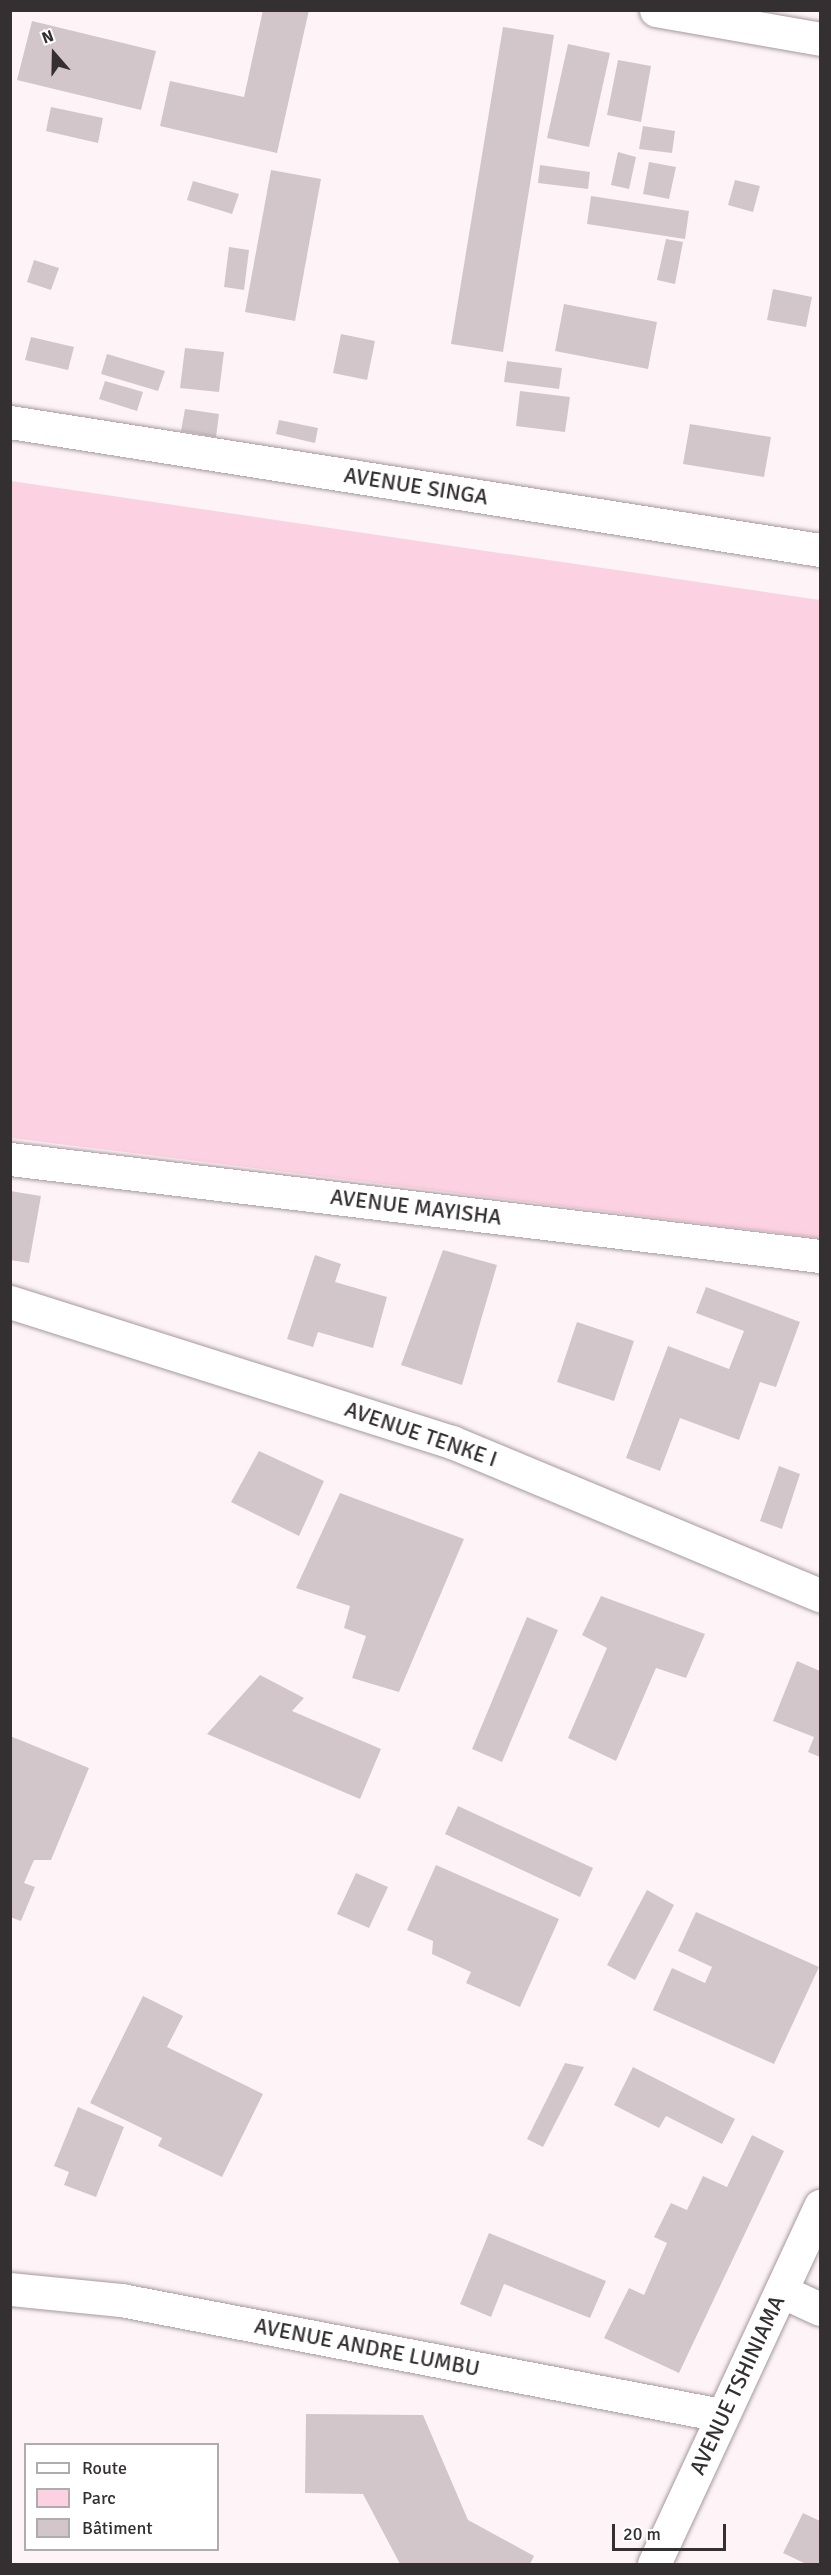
<!DOCTYPE html>
<html>
<head>
<meta charset="utf-8">
<style>
  body { margin:0 }
  #map { position:relative; width:831px; height:2575px; overflow:hidden; background:#fef4f7; font-family:Signika,sans-serif }
  div>[style] { position:absolute }
  .green>* { inset:0; background:#fcd2e2 }
  .building>* { inset:0; background:#d2c6ca }
  .roads { filter:drop-shadow(0 0 2px #a5999e) drop-shadow(0 0 2px #a5999e) }
  .minor>* { height:33px; margin:-16.5px; padding:0 16.5px; transform-origin:16.5px; border-radius:16.5px; background:#fff }
  span { translate:-50% -50%; white-space:nowrap; text-align:center; line-height:1.15; -webkit-text-stroke:6px #fff; paint-order:stroke }
  .street-label { font-size:22px; color:#342f31 }
  .frame { position:absolute; inset:0; border:12px solid #342f31; pointer-events:none }
  .legend { position:absolute; left:24px; top:2443px; width:195px; height:108px; box-sizing:border-box; background:#fff; border:2px solid #aeacad; margin:0; padding:8px 10px; list-style:none; font-size:18px; color:#342f31 }
  .legend li { display:flex; align-items:center; gap:12px; height:30px }
  .legend b { width:30px; border:2px solid #aeacad }
  .north { position:absolute; left:24px; top:24px; width:60px; height:60px; -webkit-text-stroke:4px #fff; paint-order:stroke; rotate:340deg; font-size:16px; font-weight:700; line-height:24px; text-align:center; color:#342f31 }
  .north::after { content:''; display:block; margin:auto; width:21px; height:27px; background:#342f31; clip-path:polygon(50% 0,100% 100%,50% 72%,0 100%) }
  .scale { position:absolute; left:612px; top:2524px; width:114px; height:27px; box-sizing:border-box; border:3px solid #342f31; border-top:0; padding-left:8px; font-size:18px; line-height:21px; white-space:nowrap; color:#342f31; -webkit-text-stroke:4px #fff; paint-order:stroke }
</style>
</head>
<body>
<div id="map">
  <div class="green">
    <div style="clip-path:polygon(11px 481px,820px 600px,820px 1238px,11px 1138px)"></div>
  </div>
  <div class="building">
    <div style="clip-path:polygon(263px 10px,309px 10px,277px 153px,160px 126px,170px 81px,244px 97px)"></div>
    <div style="clip-path:polygon(32px 21px,156px 51px,141px 110px,17px 80px)"></div>
    <div style="clip-path:polygon(503px 27px,554px 35px,503px 352px,451px 344px)"></div>
    <div style="clip-path:polygon(568px 44px,610px 53px,589px 147px,547px 138px)"></div>
    <div style="clip-path:polygon(618px 60px,651px 66px,641px 122px,607px 115px)"></div>
    <div style="clip-path:polygon(51px 107px,103px 118px,98px 143px,46px 131px)"></div>
    <div style="clip-path:polygon(643px 126px,675px 131px,672px 153px,639px 149px)"></div>
    <div style="clip-path:polygon(618px 152px,636px 157px,629px 189px,611px 185px)"></div>
    <div style="clip-path:polygon(649px 162px,676px 167px,669px 199px,643px 194px)"></div>
    <div style="clip-path:polygon(540px 165px,590px 172px,588px 189px,538px 183px)"></div>
    <div style="clip-path:polygon(271px 170px,321px 179px,295px 321px,245px 312px)"></div>
    <div style="clip-path:polygon(735px 180px,760px 186px,753px 212px,728px 205px)"></div>
    <div style="clip-path:polygon(193px 181px,239px 194px,232px 214px,187px 200px)"></div>
    <div style="clip-path:polygon(591px 196px,689px 211px,685px 239px,587px 224px)"></div>
    <div style="clip-path:polygon(666px 239px,683px 242px,675px 284px,657px 280px)"></div>
    <div style="clip-path:polygon(229px 247px,249px 250px,244px 290px,224px 287px)"></div>
    <div style="clip-path:polygon(34px 260px,59px 268px,51px 290px,27px 282px)"></div>
    <div style="clip-path:polygon(773px 289px,812px 297px,806px 327px,767px 320px)"></div>
    <div style="clip-path:polygon(564px 304px,657px 322px,648px 369px,555px 351px)"></div>
    <div style="clip-path:polygon(341px 334px,375px 341px,367px 380px,333px 373px)"></div>
    <div style="clip-path:polygon(31px 337px,74px 347px,68px 370px,25px 360px)"></div>
    <div style="clip-path:polygon(185px 348px,224px 352px,219px 392px,180px 388px)"></div>
    <div style="clip-path:polygon(107px 354px,165px 371px,158px 391px,101px 374px)"></div>
    <div style="clip-path:polygon(507px 361px,562px 368px,559px 389px,504px 382px)"></div>
    <div style="clip-path:polygon(105px 381px,143px 392px,137px 411px,99px 399px)"></div>
    <div style="clip-path:polygon(520px 391px,570px 397px,565px 432px,516px 426px)"></div>
    <div style="clip-path:polygon(185px 409px,219px 414px,216px 437px,181px 431px)"></div>
    <div style="clip-path:polygon(279px 420px,318px 428px,315px 443px,276px 434px)"></div>
    <div style="clip-path:polygon(690px 424px,771px 437px,764px 477px,683px 464px)"></div>
    <div style="clip-path:polygon(10px 1191px,41px 1196px,29px 1263px,10px 1260px)"></div>
    <div style="clip-path:polygon(443px 1250px,497px 1265px,462px 1385px,401px 1365px)"></div>
    <div style="clip-path:polygon(315px 1255px,341px 1264px,335px 1282px,387px 1297px,373px 1348px,318px 1332px,313px 1347px,287px 1339px)"></div>
    <div style="clip-path:polygon(706px 1287px,800px 1322px,776px 1387px,760px 1382px,739px 1440px,680px 1418px,660px 1471px,626px 1458px,668px 1346px,729px 1369px,744px 1331px,696px 1313px)"></div>
    <div style="clip-path:polygon(577px 1322px,634px 1341px,614px 1401px,557px 1382px)"></div>
    <div style="clip-path:polygon(259px 1451px,324px 1481px,299px 1536px,231px 1502px)"></div>
    <div style="clip-path:polygon(779px 1466px,800px 1474px,782px 1529px,760px 1521px)"></div>
    <div style="clip-path:polygon(340px 1493px,464px 1539px,399px 1692px,352px 1678px,366px 1636px,344px 1628px,350px 1606px,296px 1588px)"></div>
    <div style="clip-path:polygon(601px 1596px,705px 1634px,686px 1678px,656px 1668px,616px 1761px,568px 1738px,607px 1648px,582px 1635px)"></div>
    <div style="clip-path:polygon(527px 1617px,558px 1630px,502px 1762px,472px 1749px)"></div>
    <div style="clip-path:polygon(797px 1661px,820px 1671px,820px 1757px,808px 1752px,814px 1737px,773px 1721px)"></div>
    <div style="clip-path:polygon(260px 1675px,304px 1698px,292px 1711px,381px 1749px,360px 1799px,207px 1734px)"></div>
    <div style="clip-path:polygon(10px 1736px,89px 1768px,51px 1860px,34px 1860px,24px 1883px,35px 1887px,21px 1921px,10px 1917px)"></div>
    <div style="clip-path:polygon(458px 1806px,593px 1868px,580px 1897px,445px 1834px)"></div>
    <div style="clip-path:polygon(436px 1865px,559px 1919px,520px 2007px,466px 1983px,471px 1972px,432px 1954px,433px 1941px,407px 1930px)"></div>
    <div style="clip-path:polygon(356px 1873px,388px 1887px,369px 1928px,337px 1914px)"></div>
    <div style="clip-path:polygon(647px 1890px,674px 1905px,635px 1980px,607px 1965px)"></div>
    <div style="clip-path:polygon(696px 1912px,819px 1967px,774px 2064px,653px 2010px,672px 1968px,705px 1983px,712px 1967px,678px 1951px)"></div>
    <div style="clip-path:polygon(143px 1996px,183px 2016px,167px 2047px,263px 2094px,222px 2177px,158px 2146px,162px 2138px,90px 2103px)"></div>
    <div style="clip-path:polygon(565px 2063px,584px 2067px,543px 2147px,527px 2139px)"></div>
    <div style="clip-path:polygon(633px 2067px,735px 2119px,722px 2144px,666px 2116px,659px 2128px,614px 2105px)"></div>
    <div style="clip-path:polygon(78px 2107px,124px 2127px,96px 2197px,64px 2185px,69px 2172px,54px 2166px)"></div>
    <div style="clip-path:polygon(752px 2135px,784px 2151px,679px 2373px,604px 2338px,629px 2288px,644px 2295px,667px 2243px,654px 2237px,671px 2203px,687px 2210px,703px 2176px,727px 2187px)"></div>
    <div style="clip-path:polygon(489px 2233px,606px 2281px,590px 2318px,504px 2284px,491px 2317px,460px 2304px)"></div>
    <div style="clip-path:polygon(306px 2414px,423px 2415px,468px 2520px,534px 2556px,530px 2564px,400px 2564px,363px 2494px,305px 2493px)"></div>
    <div style="clip-path:polygon(803px 2513px,820px 2521px,820px 2564px,806px 2564px,783px 2553px)"></div>
  </div>
  <div class="roads">
    <div class="minor">
      <div style="left:656px;top:10px;width:167px;rotate:10deg"></div>
      <div style="left:10px;top:422px;width:820px;rotate:8.98deg"></div>
      <div style="left:10px;top:1159px;width:816px;rotate:6.83deg"></div>
      <div style="left:10px;top:1302px;width:464px;rotate:17.6deg"></div>
      <div style="left:452px;top:1442px;width:399px;rotate:22.6deg"></div>
      <div style="left:10px;top:2289px;width:112px;rotate:5.7deg"></div>
      <div style="left:121px;top:2300px;width:611px;rotate:10.85deg"></div>
      <div style="left:781px;top:2291px;width:43px;rotate:24.8deg"></div>
      <div style="left:654px;top:2564px;width:395px;rotate:-65.1deg"></div>
    </div>
  </div>
  <div class="street-label">
    <span style="left:416px;top:486px;rotate:9deg">AVENUE SINGA</span>
    <span style="left:416px;top:1207px;rotate:7deg">AVENUE MAYISHA</span>
    <span style="left:421px;top:1434px;rotate:19deg">AVENUE TENKE I</span>
    <span style="left:367px;top:2347px;rotate:11deg">AVENUE ANDRE LUMBU</span>
    <span style="left:737px;top:2385px;rotate:-65deg">AVENUE TSHINIAMA</span>
  </div>
  <div class="frame"></div>
  <ul class="legend">
  <li><b style="height:8px;background:#fff"></b>Route</li>
  <li><b style="height:16px;background:#fcd2e2"></b>Parc</li>
  <li><b style="height:16px;background:#d2c6ca"></b>Bâtiment</li>
  </ul>
  <div class="north">N</div>
  <div class="scale">20 m</div>
</div>
</body>
</html>
